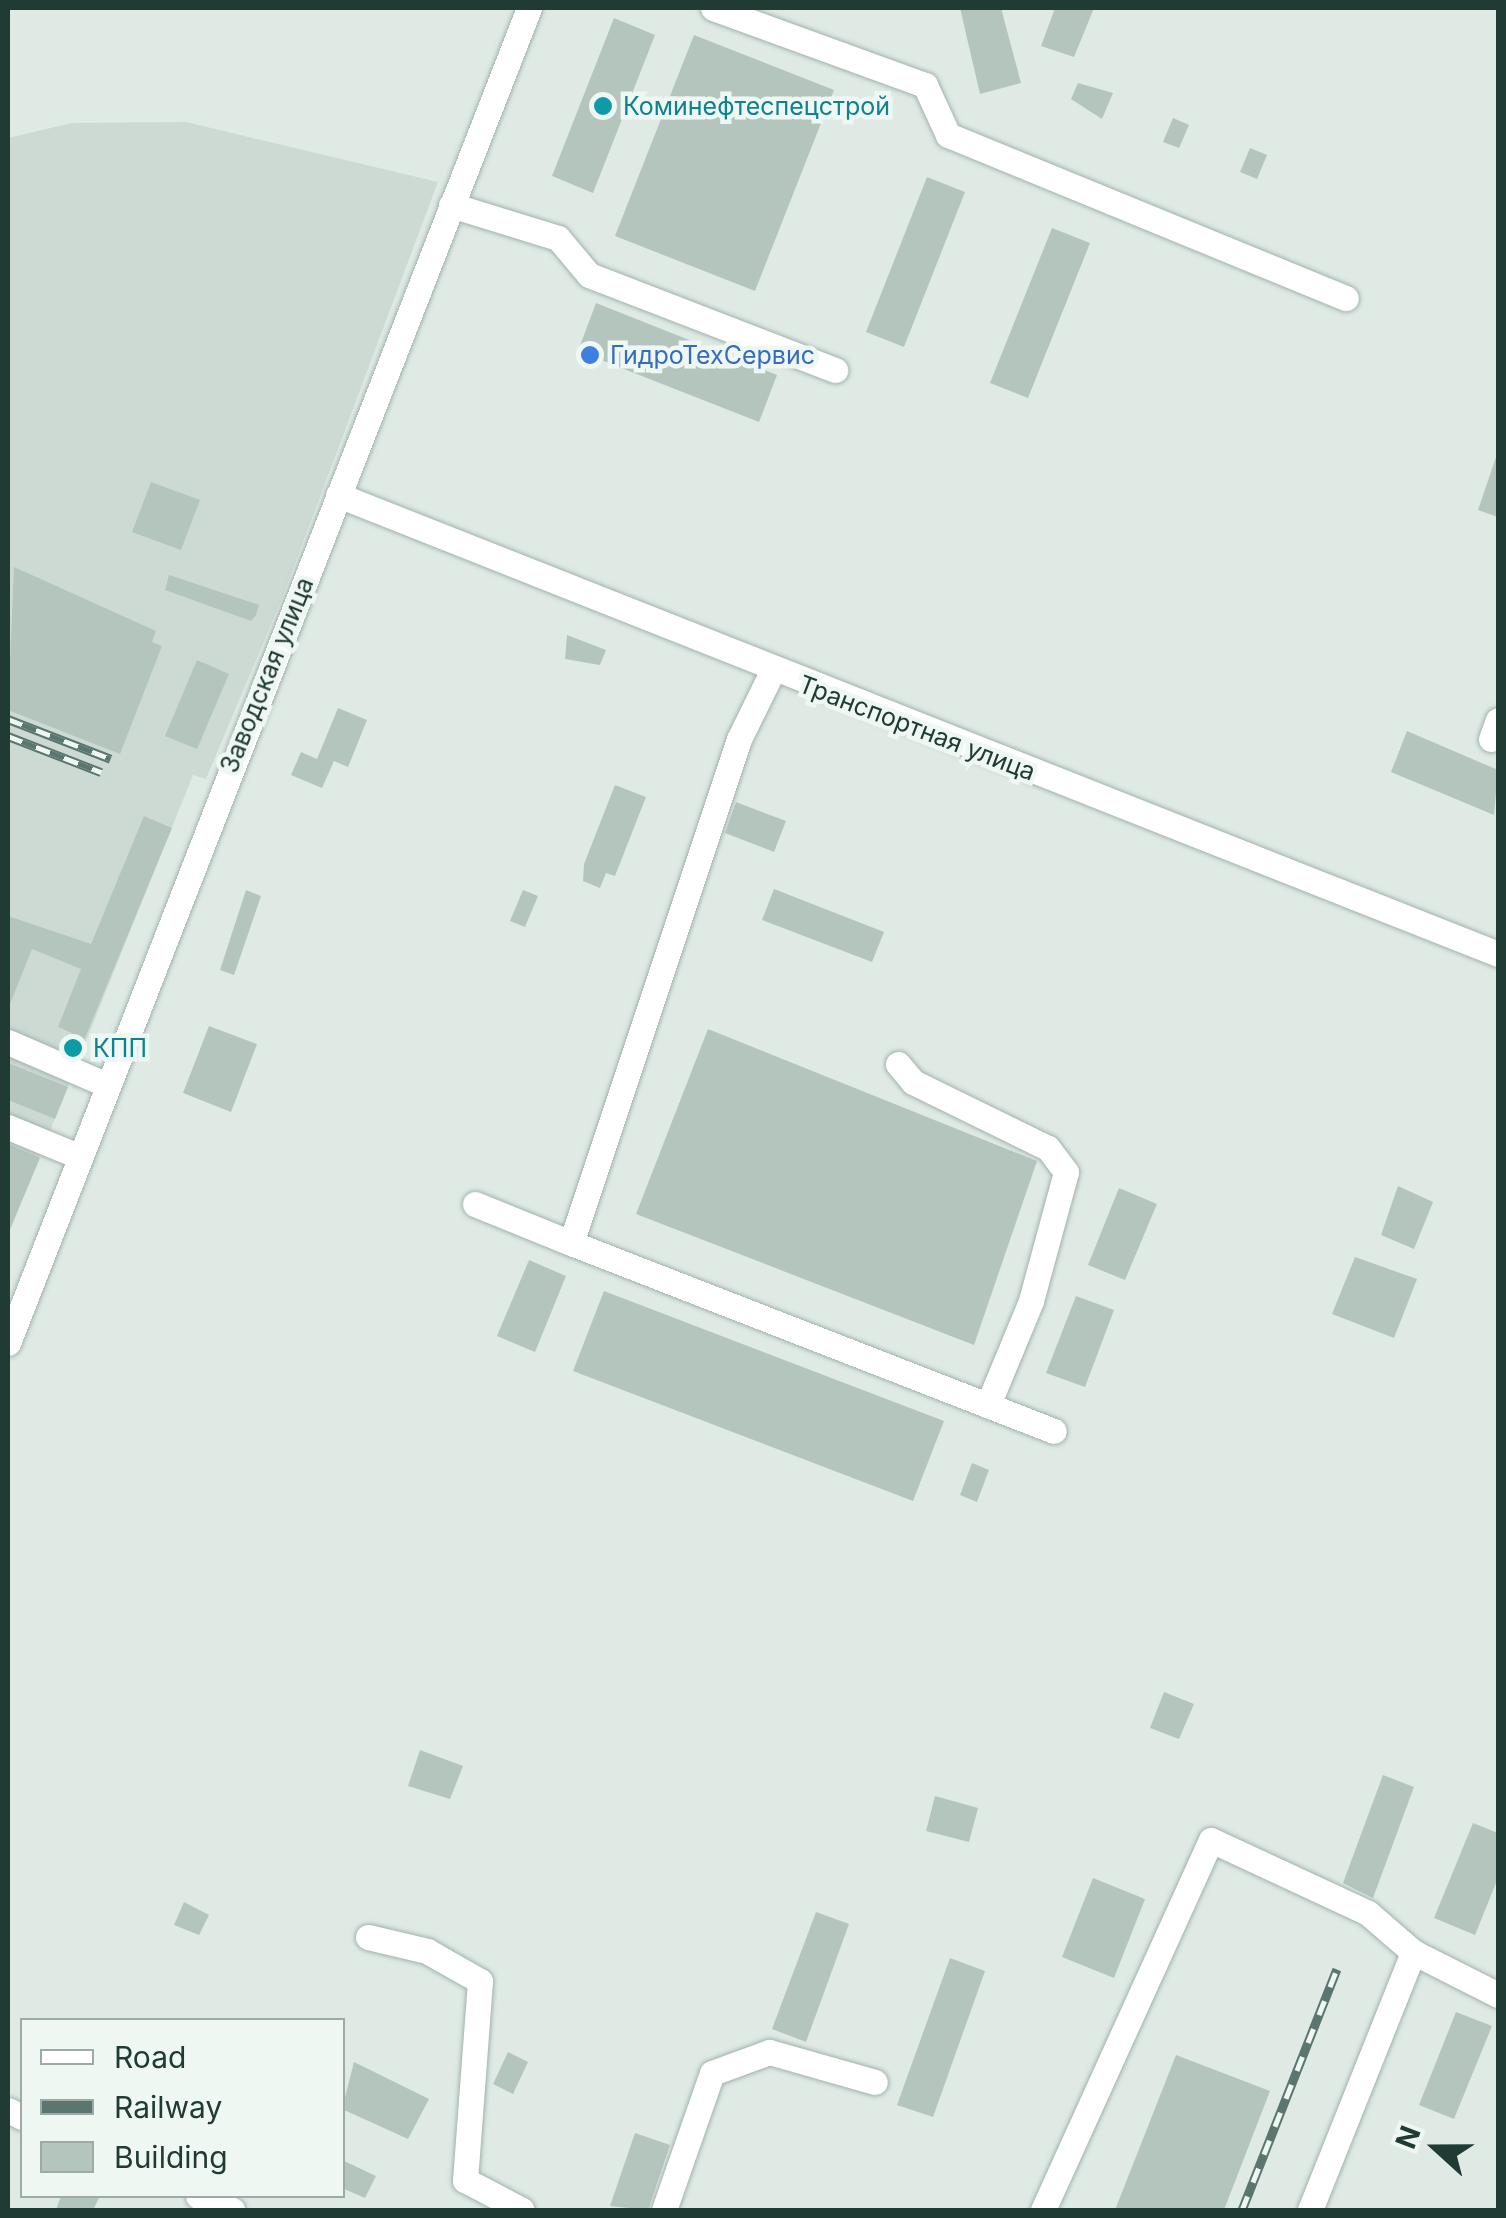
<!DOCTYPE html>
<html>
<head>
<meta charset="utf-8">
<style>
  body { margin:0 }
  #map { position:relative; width:1506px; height:2218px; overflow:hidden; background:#dfeae5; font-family:Inter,sans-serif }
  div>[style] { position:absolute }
  .built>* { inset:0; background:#cddad4 }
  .building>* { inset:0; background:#b4c5be }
  .roads { filter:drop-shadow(0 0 2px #a2b2ac) drop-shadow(0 0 2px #a2b2ac) }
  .minor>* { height:25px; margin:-12.5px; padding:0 12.5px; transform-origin:12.5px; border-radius:12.5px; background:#fff }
  .rail>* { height:9px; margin-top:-4.5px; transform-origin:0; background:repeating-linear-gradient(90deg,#eff7f3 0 15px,#5b766f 0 30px); box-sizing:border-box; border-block:2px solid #5b766f }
  .dots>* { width:28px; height:28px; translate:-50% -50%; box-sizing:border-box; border:5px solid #eff7f3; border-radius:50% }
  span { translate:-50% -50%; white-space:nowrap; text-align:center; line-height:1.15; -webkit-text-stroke:9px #eff7f3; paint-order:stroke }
  .culture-label { font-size:25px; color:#0d838f }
  .left { translate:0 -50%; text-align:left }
  .shop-label { font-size:25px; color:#366cbe }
  .street-label { font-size:25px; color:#203a34 }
  .frame { position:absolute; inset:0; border:10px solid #203a34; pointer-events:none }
  .legend { position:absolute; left:20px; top:2018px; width:325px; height:180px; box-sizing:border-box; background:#eff7f3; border:2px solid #9caba7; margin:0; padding:12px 18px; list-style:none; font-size:30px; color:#203a34 }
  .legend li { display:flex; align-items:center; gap:20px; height:50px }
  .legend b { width:50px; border:2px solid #9caba7 }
  .north { position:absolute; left:1386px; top:2098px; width:100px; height:100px; -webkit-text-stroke:8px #eff7f3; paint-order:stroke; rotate:291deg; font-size:28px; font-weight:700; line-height:40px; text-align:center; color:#203a34 }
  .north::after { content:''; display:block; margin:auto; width:35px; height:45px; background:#203a34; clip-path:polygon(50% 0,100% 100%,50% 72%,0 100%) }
</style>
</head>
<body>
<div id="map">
  <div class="built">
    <div style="clip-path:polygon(186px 122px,438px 182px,282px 598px,206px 779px,193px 775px,8px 1235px,8px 138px,72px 123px)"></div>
  </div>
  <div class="building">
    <div style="clip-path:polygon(960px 8px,1001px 8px,1021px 83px,980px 94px)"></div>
    <div style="clip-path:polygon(1055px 8px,1094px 8px,1074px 57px,1041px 46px)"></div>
    <div style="clip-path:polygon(614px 18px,655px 35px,593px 193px,552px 176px)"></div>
    <div style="clip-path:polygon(694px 35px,834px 90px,755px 291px,615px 236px)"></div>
    <div style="clip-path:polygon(1078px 83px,1113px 93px,1102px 119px,1071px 99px)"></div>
    <div style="clip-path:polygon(1173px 118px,1189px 125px,1179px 148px,1163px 142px)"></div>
    <div style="clip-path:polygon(1250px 148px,1267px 155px,1257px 179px,1240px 172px)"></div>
    <div style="clip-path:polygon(927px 177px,965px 192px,904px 347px,866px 332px)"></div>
    <div style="clip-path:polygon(1052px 228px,1090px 243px,1028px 398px,990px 383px)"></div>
    <div style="clip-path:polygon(596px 303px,777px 375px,759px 422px,578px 351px)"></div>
    <div style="clip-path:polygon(1496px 457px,1498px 458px,1498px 517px,1478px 510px)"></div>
    <div style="clip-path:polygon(151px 482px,200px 500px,181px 550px,132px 532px)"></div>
    <div style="clip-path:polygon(14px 567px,156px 631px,152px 642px,162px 646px,120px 754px,8px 710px)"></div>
    <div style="clip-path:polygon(169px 575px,259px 605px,256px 615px,251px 621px,165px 590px)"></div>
    <div style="clip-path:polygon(567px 635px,606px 650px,600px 665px,565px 659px)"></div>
    <div style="clip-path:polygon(197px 660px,229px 674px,197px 749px,165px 736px)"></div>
    <div style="clip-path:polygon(338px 708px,367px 720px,348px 767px,334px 761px,322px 788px,291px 775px,301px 752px,317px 759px)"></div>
    <div style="clip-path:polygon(1407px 731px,1498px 770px,1494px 815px,1391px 772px)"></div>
    <div style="clip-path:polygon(615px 785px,646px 797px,615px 876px,606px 873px,600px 888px,583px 881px,584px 864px)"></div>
    <div style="clip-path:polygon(736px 802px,786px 821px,774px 852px,725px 833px)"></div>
    <div style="clip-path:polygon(144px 816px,172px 828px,78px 1055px,65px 1049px,72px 1033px,58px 1027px,81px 969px,32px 949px,8px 1009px,8px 916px,91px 944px)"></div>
    <div style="clip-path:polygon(774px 889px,884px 932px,872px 962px,762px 920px)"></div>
    <div style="clip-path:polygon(246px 890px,261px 896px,234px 975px,220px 970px)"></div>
    <div style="clip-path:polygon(523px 890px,538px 896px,525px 927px,510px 921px)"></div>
    <div style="clip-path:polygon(209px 1026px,257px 1044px,231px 1112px,183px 1093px)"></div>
    <div style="clip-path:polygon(708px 1029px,1037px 1161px,974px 1345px,636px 1214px)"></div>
    <div style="clip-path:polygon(8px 1063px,68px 1087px,55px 1119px,8px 1100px)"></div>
    <div style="clip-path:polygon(8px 1144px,40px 1158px,8px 1234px)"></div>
    <div style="clip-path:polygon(1398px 1186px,1433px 1202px,1414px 1249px,1381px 1235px)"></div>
    <div style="clip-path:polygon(1119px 1188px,1157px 1204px,1125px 1280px,1088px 1265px)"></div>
    <div style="clip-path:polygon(1355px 1257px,1417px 1279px,1394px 1338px,1332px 1314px)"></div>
    <div style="clip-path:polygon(529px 1260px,566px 1276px,535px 1352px,497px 1336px)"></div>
    <div style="clip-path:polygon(604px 1291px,944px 1421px,913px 1501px,573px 1371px)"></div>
    <div style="clip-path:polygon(1076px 1296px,1114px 1310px,1085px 1387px,1046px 1373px)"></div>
    <div style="clip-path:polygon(972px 1463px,989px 1470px,977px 1502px,960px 1495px)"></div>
    <div style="clip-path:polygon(1164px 1692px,1194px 1704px,1179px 1739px,1150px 1728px)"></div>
    <div style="clip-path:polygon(420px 1750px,463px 1766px,450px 1799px,408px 1786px)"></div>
    <div style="clip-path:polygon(1383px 1775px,1414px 1787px,1373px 1898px,1343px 1883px)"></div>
    <div style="clip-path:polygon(935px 1796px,978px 1808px,969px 1842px,926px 1831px)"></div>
    <div style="clip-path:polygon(1473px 1823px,1498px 1833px,1498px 1878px,1475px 1935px,1434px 1918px)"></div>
    <div style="clip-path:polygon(1093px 1878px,1145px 1899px,1114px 1978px,1062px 1957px)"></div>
    <div style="clip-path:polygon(184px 1902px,209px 1915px,199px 1935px,174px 1925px)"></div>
    <div style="clip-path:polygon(816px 1912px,849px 1924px,806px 2042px,772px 2029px)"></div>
    <div style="clip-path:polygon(950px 1958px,985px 1971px,933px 2117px,897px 2105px)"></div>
    <div style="clip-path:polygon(1456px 2012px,1492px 2026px,1454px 2119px,1419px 2105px)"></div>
    <div style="clip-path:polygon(508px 2052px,528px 2062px,513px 2094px,493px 2084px)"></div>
    <div style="clip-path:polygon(1176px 2055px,1270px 2091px,1224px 2210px,1115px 2210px)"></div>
    <div style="clip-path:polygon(354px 2062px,429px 2099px,408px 2139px,342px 2109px)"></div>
    <div style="clip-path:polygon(635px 2133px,670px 2145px,648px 2210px,610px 2206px)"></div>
    <div style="clip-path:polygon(342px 2160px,376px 2176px,365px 2198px,342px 2188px)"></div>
    <div style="clip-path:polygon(61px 2196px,100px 2196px,93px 2210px,56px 2210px)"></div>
  </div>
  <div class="roads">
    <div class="minor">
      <div style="left:713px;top:8px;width:226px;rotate:20deg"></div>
      <div style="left:925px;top:85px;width:55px;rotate:65.3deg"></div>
      <div style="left:948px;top:135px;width:430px;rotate:22.3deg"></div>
      <div style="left:451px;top:205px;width:112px;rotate:17.1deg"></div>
      <div style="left:558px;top:238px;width:48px;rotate:50deg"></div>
      <div style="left:589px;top:275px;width:264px;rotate:21.1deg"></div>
      <div style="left:338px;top:495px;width:1248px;rotate:21.59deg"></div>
      <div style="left:1491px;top:739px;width:20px;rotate:-70deg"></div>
      <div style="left:8px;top:1042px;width:106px;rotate:23.4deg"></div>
      <div style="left:898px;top:1064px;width:23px;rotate:50deg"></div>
      <div style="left:913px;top:1082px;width:150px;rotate:26.1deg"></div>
      <div style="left:1048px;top:1148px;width:30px;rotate:53deg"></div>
      <div style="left:1066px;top:1172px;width:134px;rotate:105.2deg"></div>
      <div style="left:1031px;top:1301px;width:113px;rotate:112.5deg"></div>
      <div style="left:8px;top:1127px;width:74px;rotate:22.4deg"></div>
      <div style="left:475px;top:1204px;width:104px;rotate:22.1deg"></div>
      <div style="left:571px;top:1243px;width:531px;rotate:-71.57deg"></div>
      <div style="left:739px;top:739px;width:75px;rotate:-63.8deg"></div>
      <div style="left:571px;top:1243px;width:518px;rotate:21.27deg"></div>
      <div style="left:8px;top:1343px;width:1433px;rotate:-68.68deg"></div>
      <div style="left:368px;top:1937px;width:61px;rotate:13.3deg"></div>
      <div style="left:427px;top:1951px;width:61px;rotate:29.5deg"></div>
      <div style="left:480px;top:1981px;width:200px;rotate:94.3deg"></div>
      <div style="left:465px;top:2180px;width:64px;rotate:27.8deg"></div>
      <div style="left:8px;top:2110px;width:16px;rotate:27deg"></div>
      <div style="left:198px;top:2196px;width:37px;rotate:22deg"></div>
      <div style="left:664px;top:2210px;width:145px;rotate:-70.7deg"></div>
      <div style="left:712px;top:2073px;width:61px;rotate:-20.2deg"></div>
      <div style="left:769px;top:2052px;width:110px;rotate:15.8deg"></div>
      <div style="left:1043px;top:2210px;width:406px;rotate:-65.6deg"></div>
      <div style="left:1211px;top:1840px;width:173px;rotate:24.9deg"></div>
      <div style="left:1368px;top:1913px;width:60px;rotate:40.9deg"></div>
      <div style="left:1413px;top:1952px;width:95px;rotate:26.8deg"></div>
      <div style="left:1310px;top:2210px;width:278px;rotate:-68.2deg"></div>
    </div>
  </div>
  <div class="rail">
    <div style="left:8px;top:719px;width:110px;rotate:21.2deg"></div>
    <div style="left:8px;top:736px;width:100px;rotate:21.2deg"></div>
    <div style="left:1242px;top:2210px;width:259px;rotate:-68.5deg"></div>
  </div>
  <div class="dots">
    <div style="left:603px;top:106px;background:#0f9aa8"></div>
    <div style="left:590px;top:355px;background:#3f7fe0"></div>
    <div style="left:73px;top:1048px;background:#0f9aa8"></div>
  </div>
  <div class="culture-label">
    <span class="left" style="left:623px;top:106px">Коминефтеспецстрой</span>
    <span class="left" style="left:93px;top:1048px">КПП</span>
  </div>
  <div class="shop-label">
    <span class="left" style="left:610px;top:355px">ГидроТехСервис</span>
  </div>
  <div class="street-label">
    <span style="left:267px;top:675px;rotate:-68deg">Заводская улица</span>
    <span style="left:917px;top:728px;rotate:21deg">Транспортная улица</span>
  </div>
  <div class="frame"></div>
  <ul class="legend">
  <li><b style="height:12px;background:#fff"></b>Road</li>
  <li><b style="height:12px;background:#5b766f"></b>Railway</li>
  <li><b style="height:28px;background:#b4c5be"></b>Building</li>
  </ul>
  <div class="north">N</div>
</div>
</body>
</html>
